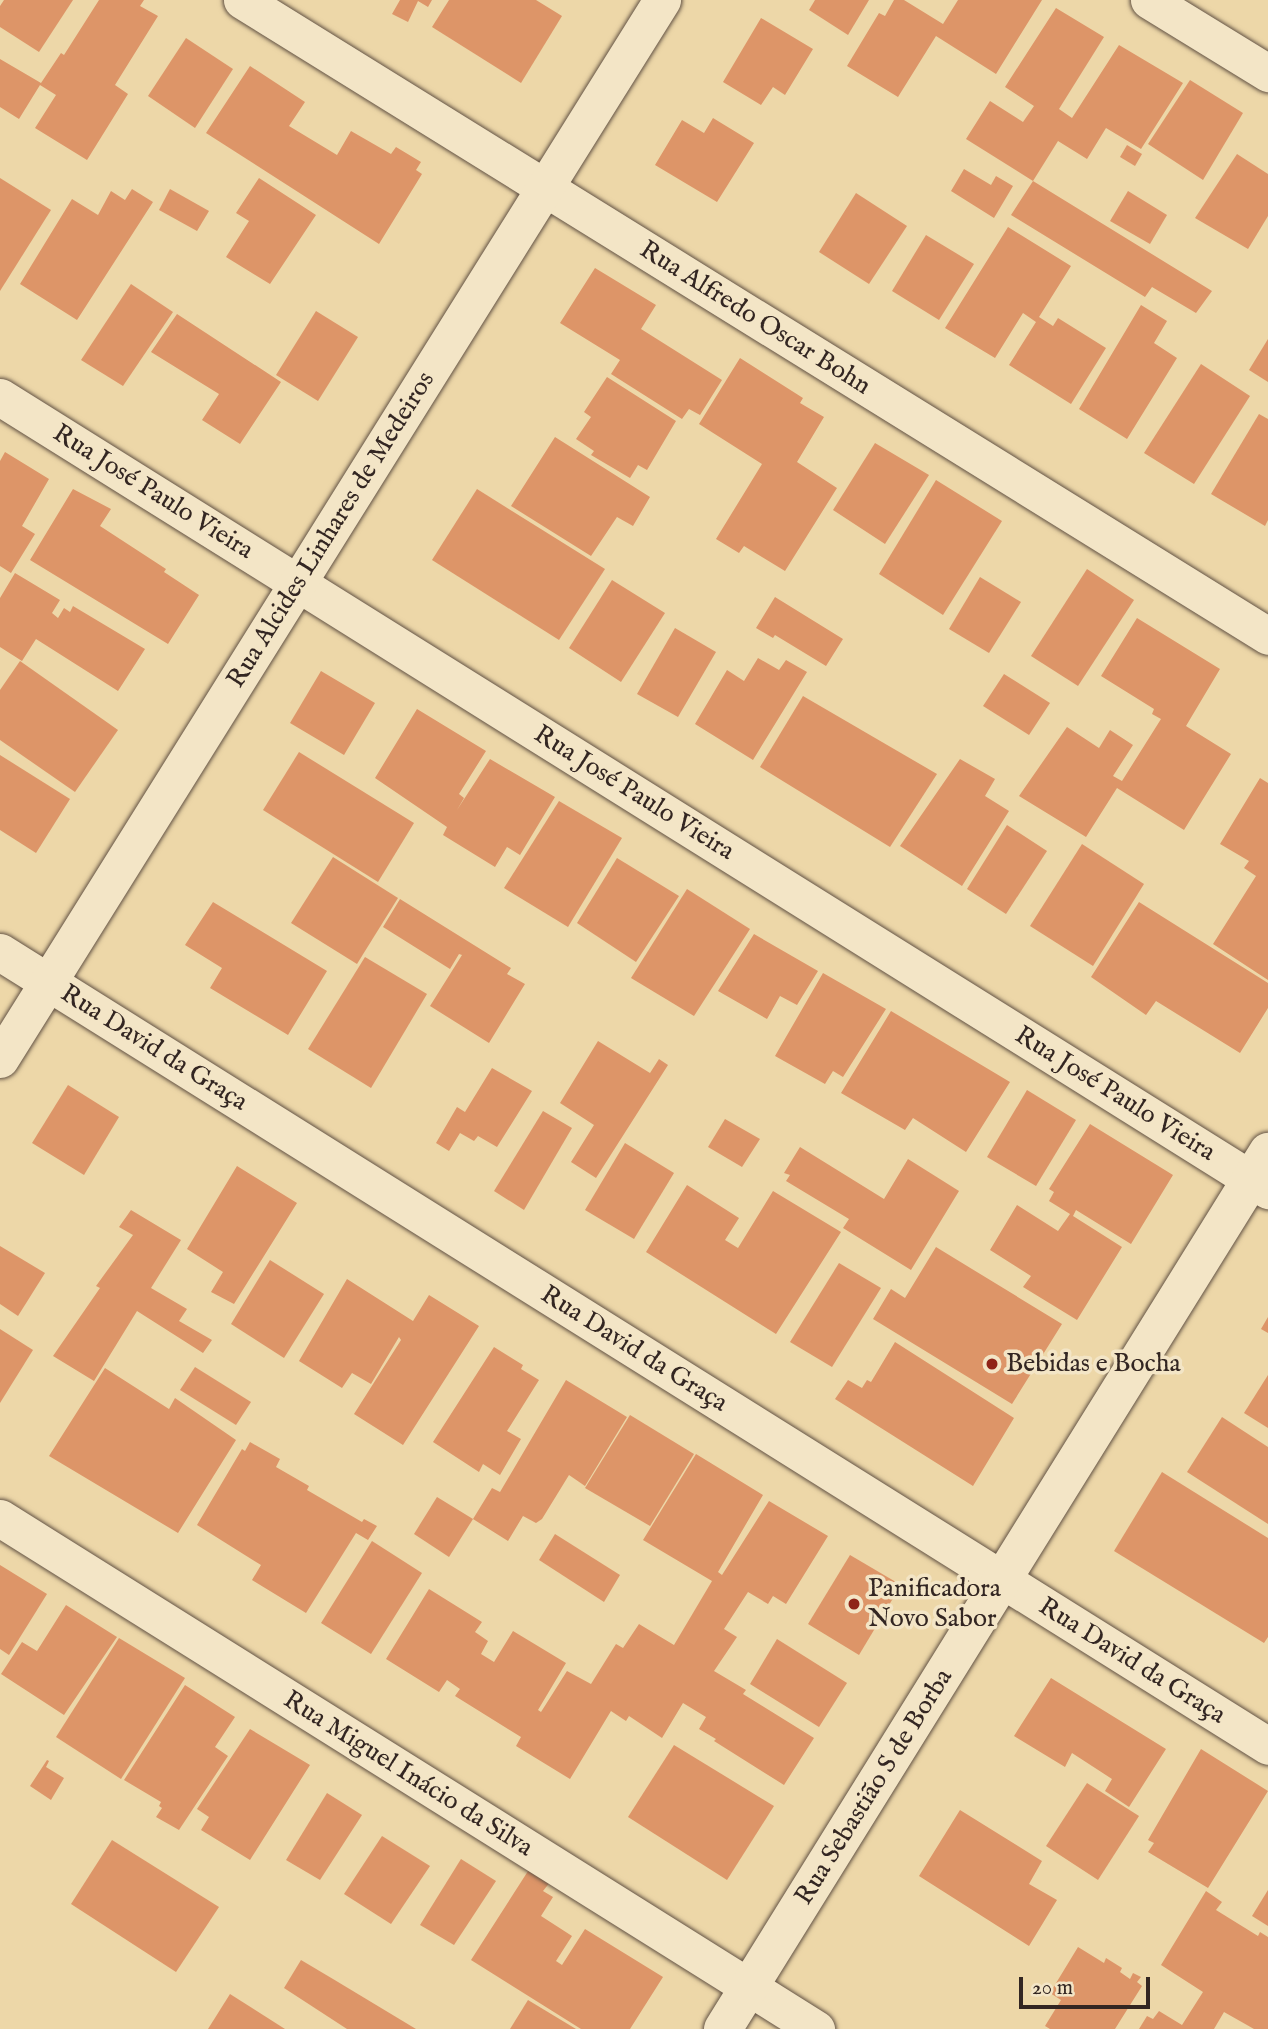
<!DOCTYPE html>
<html>
<head>
<meta charset="utf-8">
<style>
  body { margin:0 }
  #map { position:relative; width:1268px; height:2029px; overflow:hidden; background:#edd7a8; font-family:"IM FELL English",serif }
  div>[style] { position:absolute }
  .building>* { inset:0; background:#dd9568 }
  .roads { filter:drop-shadow(0 0 2px #625244) drop-shadow(0 0 2px #625244) }
  .street>* { height:37px; margin:-18.5px; padding:0 18.5px; transform-origin:18.5px; border-radius:18.5px; background:#f3e5c6 }
  .secondary>* { height:38px; margin:-19px; padding:0 19px; transform-origin:19px; border-radius:19px; background:#f3e5c6 }
  .dots>* { width:19px; height:19px; translate:-50% -50%; box-sizing:border-box; border:4px solid #f3e5c6; border-radius:50% }
  span { translate:-50% -50%; white-space:nowrap; text-align:center; line-height:1.15; -webkit-text-stroke:7px #f3e5c6; paint-order:stroke }
  .street-label { font-size:26px; color:#332622 }
  .poi-label { font-size:26px; color:#332622 }
  .left { translate:0 -50%; text-align:left }
  .scale { position:absolute; left:1019px; top:1977px; width:131px; height:32px; box-sizing:border-box; border:4px solid #332622; border-top:0; padding-left:9px; font-size:21px; line-height:24px; white-space:nowrap; color:#332622; -webkit-text-stroke:5px #f3e5c6; paint-order:stroke }
</style>
</head>
<body>
<div id="map">
  <div class="building">
    <div style="clip-path:polygon(4px 0,73px 0,39px 52px,0 27px,0 6px)"></div>
    <div style="clip-path:polygon(99px 0,144px 0,140px 6px,158px 16px,115px 85px,128px 94px,87px 160px,35px 128px,56px 95px,40px 85px,19px 119px,0 107px,0 59px,41px 83px,61px 53px,64px 55px)"></div>
    <div style="clip-path:polygon(400px 0,432px 0,428px 7px,418px 1px,408px 22px,392px 14px)"></div>
    <div style="clip-path:polygon(449px 0,536px 0,562px 16px,521px 83px,432px 27px)"></div>
    <div style="clip-path:polygon(815px 0,869px 0,848px 35px,809px 10px)"></div>
    <div style="clip-path:polygon(894px 0,904px 0,943px 24px,958px 0,1042px 0,996px 74px,936px 36px,898px 97px,847px 66px,879px 13px,885px 16px)"></div>
    <div style="clip-path:polygon(1056px 8px,1104px 37px,1059px 109px,1072px 118px,1119px 45px,1183px 83px,1141px 149px,1106px 128px,1087px 159px,1058px 141px,1033px 181px,966px 139px,990px 101px,1023px 122px,1034px 106px,1005px 87px)"></div>
    <div style="clip-path:polygon(761px 18px,813px 49px,785px 95px,773px 87px,761px 105px,723px 82px)"></div>
    <div style="clip-path:polygon(186px 38px,233px 69px,195px 128px,148px 96px)"></div>
    <div style="clip-path:polygon(250px 66px,305px 102px,289px 126px,337px 155px,351px 131px,391px 154px,396px 147px,421px 162px,416px 170px,422px 174px,379px 244px,206px 133px)"></div>
    <div style="clip-path:polygon(1190px 80px,1243px 113px,1203px 180px,1148px 144px)"></div>
    <div style="clip-path:polygon(713px 118px,754px 143px,717px 202px,655px 165px,682px 120px,704px 133px)"></div>
    <div style="clip-path:polygon(1127px 145px,1142px 154px,1135px 166px,1120px 157px)"></div>
    <div style="clip-path:polygon(1237px 154px,1268px 174px,1268px 216px,1248px 249px,1195px 218px)"></div>
    <div style="clip-path:polygon(964px 169px,991px 185px,996px 176px,1013px 186px,994px 218px,951px 191px)"></div>
    <div style="clip-path:polygon(0 178px,51px 210px,0 291px)"></div>
    <div style="clip-path:polygon(259px 178px,316px 215px,270px 284px,226px 257px,249px 221px,236px 213px)"></div>
    <div style="clip-path:polygon(1033px 181px,1212px 291px,1196px 313px,1152px 287px,1145px 297px,1011px 215px)"></div>
    <div style="clip-path:polygon(132px 189px,153px 202px,77px 320px,20px 284px,72px 199px,98px 215px,111px 191px,125px 200px)"></div>
    <div style="clip-path:polygon(170px 189px,209px 211px,197px 231px,159px 210px)"></div>
    <div style="clip-path:polygon(1128px 191px,1167px 215px,1150px 244px,1110px 221px)"></div>
    <div style="clip-path:polygon(856px 193px,907px 226px,869px 284px,819px 252px)"></div>
    <div style="clip-path:polygon(1008px 227px,1071px 266px,1039px 317px,1053px 326px,1058px 318px,1106px 348px,1071px 404px,1009px 365px,1036px 322px,1023px 313px,995px 358px,945px 328px)"></div>
    <div style="clip-path:polygon(926px 235px,974px 264px,939px 320px,892px 291px)"></div>
    <div style="clip-path:polygon(595px 268px,656px 305px,641px 329px,722px 380px,700px 415px,689px 409px,682px 419px,611px 374px,620px 360px,560px 323px)"></div>
    <div style="clip-path:polygon(131px 284px,173px 312px,123px 386px,81px 360px)"></div>
    <div style="clip-path:polygon(1141px 305px,1167px 321px,1154px 343px,1177px 358px,1127px 439px,1079px 409px)"></div>
    <div style="clip-path:polygon(316px 311px,358px 337px,318px 401px,276px 375px)"></div>
    <div style="clip-path:polygon(177px 314px,281px 382px,240px 444px,202px 420px,219px 394px,151px 352px)"></div>
    <div style="clip-path:polygon(1268px 339px,1268px 382px,1249px 370px)"></div>
    <div style="clip-path:polygon(740px 358px,803px 398px,800px 403px,824px 417px,797px 462px,837px 488px,785px 571px,744px 546px,739px 553px,716px 539px,762px 464px,699px 424px)"></div>
    <div style="clip-path:polygon(1201px 364px,1250px 396px,1194px 484px,1144px 453px)"></div>
    <div style="clip-path:polygon(607px 377px,676px 421px,647px 470px,638px 465px,630px 478px,591px 455px,594px 451px,576px 439px,591px 417px,584px 412px)"></div>
    <div style="clip-path:polygon(1259px 414px,1268px 419px,1268px 520px,1265px 526px,1211px 494px)"></div>
    <div style="clip-path:polygon(555px 437px,650px 497px,633px 526px,617px 517px,591px 556px,511px 506px)"></div>
    <div style="clip-path:polygon(875px 443px,929px 475px,885px 544px,833px 510px)"></div>
    <div style="clip-path:polygon(5px 452px,49px 479px,22px 526px,35px 534px,11px 573px,0 566px,0 461px)"></div>
    <div style="clip-path:polygon(936px 480px,1002px 521px,943px 615px,879px 574px)"></div>
    <div style="clip-path:polygon(73px 489px,111px 509px,100px 526px,166px 569px,164px 572px,199px 595px,168px 644px,30px 560px)"></div>
    <div style="clip-path:polygon(477px 489px,605px 569px,559px 640px,432px 560px)"></div>
    <div style="clip-path:polygon(1087px 569px,1134px 600px,1078px 686px,1031px 656px)"></div>
    <div style="clip-path:polygon(15px 573px,60px 600px,52px 613px,58px 618px,64px 608px,70px 612px,73px 606px,145px 649px,118px 691px,36px 639px,22px 661px,0 647px,0 598px)"></div>
    <div style="clip-path:polygon(980px 577px,1021px 602px,989px 653px,949px 629px)"></div>
    <div style="clip-path:polygon(612px 580px,665px 613px,621px 682px,569px 648px)"></div>
    <div style="clip-path:polygon(775px 597px,843px 639px,826px 666px,775px 635px,773px 638px,756px 628px)"></div>
    <div style="clip-path:polygon(1137px 618px,1220px 669px,1186px 726px,1231px 754px,1184px 830px,1117px 788px,1086px 837px,1019px 796px,1067px 727px,1099px 748px,1110px 730px,1133px 745px,1113px 776px,1122px 781px,1161px 719px,1152px 714px,1154px 709px,1101px 676px)"></div>
    <div style="clip-path:polygon(675px 628px,716px 652px,678px 717px,637px 694px)"></div>
    <div style="clip-path:polygon(758px 658px,779px 670px,786px 660px,807px 672px,753px 760px,695px 724px,727px 670px,744px 681px)"></div>
    <div style="clip-path:polygon(20px 661px,118px 730px,75px 792px,0 740px,0 690px)"></div>
    <div style="clip-path:polygon(321px 671px,375px 703px,344px 755px,290px 723px)"></div>
    <div style="clip-path:polygon(1004px 674px,1050px 703px,1029px 735px,983px 706px)"></div>
    <div style="clip-path:polygon(803px 696px,937px 774px,890px 847px,760px 767px)"></div>
    <div style="clip-path:polygon(417px 709px,486px 751px,459px 794px,464px 798px,457px 810px,490px 759px,555px 797px,520px 855px,507px 847px,495px 867px,443px 835px,447px 827px,375px 778px)"></div>
    <div style="clip-path:polygon(299px 752px,414px 823px,378px 882px,263px 810px)"></div>
    <div style="clip-path:polygon(0 755px,70px 799px,36px 853px,0 830px)"></div>
    <div style="clip-path:polygon(960px 759px,995px 779px,985px 796px,1009px 811px,962px 886px,900px 846px)"></div>
    <div style="clip-path:polygon(1260px 778px,1268px 783px,1268px 980px,1213px 944px,1256px 876px,1244px 868px,1249px 861px,1220px 844px)"></div>
    <div style="clip-path:polygon(559px 801px,622px 838px,568px 927px,504px 888px)"></div>
    <div style="clip-path:polygon(1007px 825px,1047px 851px,1006px 914px,967px 889px)"></div>
    <div style="clip-path:polygon(1082px 844px,1144px 884px,1093px 966px,1030px 926px)"></div>
    <div style="clip-path:polygon(333px 857px,398px 898px,357px 964px,291px 923px)"></div>
    <div style="clip-path:polygon(617px 858px,679px 896px,636px 962px,577px 923px)"></div>
    <div style="clip-path:polygon(687px 889px,750px 929px,694px 1016px,631px 978px)"></div>
    <div style="clip-path:polygon(400px 899px,511px 968px,507px 974px,525px 984px,489px 1043px,430px 1006px,462px 955px,459px 954px,450px 969px,383px 927px)"></div>
    <div style="clip-path:polygon(213px 902px,327px 971px,288px 1035px,210px 988px,222px 968px,185px 945px)"></div>
    <div style="clip-path:polygon(1139px 902px,1268px 983px,1268px 1008px,1240px 1053px,1156px 1001px,1146px 1015px,1091px 977px)"></div>
    <div style="clip-path:polygon(754px 934px,818px 971px,797px 1005px,780px 996px,767px 1019px,718px 991px)"></div>
    <div style="clip-path:polygon(365px 957px,427px 994px,371px 1088px,308px 1049px)"></div>
    <div style="clip-path:polygon(823px 973px,886px 1009px,843px 1077px,833px 1071px,825px 1084px,775px 1056px)"></div>
    <div style="clip-path:polygon(891px 1011px,1010px 1082px,966px 1152px,913px 1118px,905px 1130px,841px 1093px)"></div>
    <div style="clip-path:polygon(598px 1041px,650px 1073px,659px 1059px,668px 1065px,596px 1178px,571px 1162px,594px 1125px,560px 1103px)"></div>
    <div style="clip-path:polygon(492px 1068px,532px 1091px,497px 1147px,478px 1136px,474px 1141px,460px 1133px,449px 1151px,436px 1143px,457px 1107px,465px 1112px)"></div>
    <div style="clip-path:polygon(68px 1085px,119px 1117px,84px 1175px,32px 1143px)"></div>
    <div style="clip-path:polygon(1027px 1090px,1076px 1120px,1036px 1186px,987px 1157px)"></div>
    <div style="clip-path:polygon(543px 1111px,572px 1128px,524px 1210px,494px 1191px)"></div>
    <div style="clip-path:polygon(725px 1119px,760px 1139px,742px 1167px,708px 1147px)"></div>
    <div style="clip-path:polygon(1090px 1124px,1173px 1175px,1131px 1244px,1076px 1210px,1073px 1216px,1122px 1247px,1077px 1320px,1023px 1287px,1031px 1276px,990px 1250px,1017px 1205px,1058px 1231px,1070px 1214px,1049px 1201px,1054px 1192px,1049px 1189px)"></div>
    <div style="clip-path:polygon(625px 1143px,674px 1173px,634px 1239px,585px 1210px)"></div>
    <div style="clip-path:polygon(800px 1147px,884px 1199px,908px 1159px,959px 1191px,911px 1270px,843px 1228px,849px 1219px,786px 1181px,790px 1175px,784px 1173px)"></div>
    <div style="clip-path:polygon(237px 1166px,297px 1203px,234px 1304px,211px 1292px,223px 1272px,187px 1249px)"></div>
    <div style="clip-path:polygon(687px 1185px,739px 1218px,725px 1240px,738px 1248px,773px 1191px,841px 1232px,776px 1334px,646px 1252px)"></div>
    <div style="clip-path:polygon(131px 1210px,181px 1240px,151px 1288px,187px 1309px,179px 1321px,212px 1340px,203px 1353px,137px 1311px,94px 1381px,53px 1356px,100px 1288px,96px 1286px,133px 1235px,119px 1227px)"></div>
    <div style="clip-path:polygon(0 1246px,45px 1273px,18px 1316px,0 1304px)"></div>
    <div style="clip-path:polygon(936px 1247px,1062px 1324px,1012px 1404px,873px 1319px,891px 1289px,905px 1298px)"></div>
    <div style="clip-path:polygon(270px 1260px,324px 1294px,284px 1358px,231px 1324px)"></div>
    <div style="clip-path:polygon(839px 1263px,881px 1288px,832px 1367px,790px 1342px)"></div>
    <div style="clip-path:polygon(347px 1279px,413px 1321px,429px 1295px,479px 1326px,403px 1445px,354px 1414px,401px 1340px,399px 1337px,371px 1384px,352px 1373px,342px 1388px,299px 1361px)"></div>
    <div style="clip-path:polygon(1268px 1317px,1268px 1333px,1261px 1329px)"></div>
    <div style="clip-path:polygon(0 1329px,33px 1350px,0 1403px)"></div>
    <div style="clip-path:polygon(895px 1342px,1014px 1418px,973px 1486px,835px 1399px,848px 1380px,862px 1388px,867px 1380px,871px 1382px)"></div>
    <div style="clip-path:polygon(494px 1347px,523px 1365px,521px 1369px,539px 1380px,507px 1431px,521px 1439px,500px 1475px,483px 1464px,479px 1472px,433px 1442px)"></div>
    <div style="clip-path:polygon(195px 1367px,251px 1402px,236px 1425px,180px 1390px)"></div>
    <div style="clip-path:polygon(105px 1368px,169px 1409px,175px 1398px,236px 1440px,178px 1533px,49px 1456px)"></div>
    <div style="clip-path:polygon(1268px 1375px,1268px 1428px,1244px 1413px)"></div>
    <div style="clip-path:polygon(566px 1380px,627px 1417px,585px 1486px,569px 1475px,542px 1519px,536px 1523px,523px 1516px,508px 1541px,473px 1519px,492px 1488px,500px 1492px)"></div>
    <div style="clip-path:polygon(630px 1415px,694px 1454px,650px 1526px,585px 1488px)"></div>
    <div style="clip-path:polygon(1222px 1417px,1268px 1447px,1268px 1524px,1187px 1472px)"></div>
    <div style="clip-path:polygon(250px 1442px,280px 1459px,276px 1467px,309px 1486px,307px 1490px,362px 1522px,364px 1519px,377px 1526px,368px 1540px,356px 1533px,306px 1613px,252px 1580px,261px 1565px,197px 1525px,242px 1449px,245px 1451px)"></div>
    <div style="clip-path:polygon(696px 1454px,763px 1495px,718px 1572px,722px 1575px,769px 1501px,828px 1536px,786px 1604px,773px 1596px,768px 1604px,748px 1592px,724px 1629px,737px 1637px,714px 1671px,746px 1690px,743px 1694px,814px 1738px,784px 1785px,714px 1741px,716px 1739px,699px 1729px,706px 1717px,683px 1703px,662px 1738px,629px 1716px,626px 1721px,611px 1711px,570px 1779px,516px 1746px,521px 1737px,455px 1696px,460px 1689px,447px 1680px,439px 1692px,386px 1659px,429px 1589px,482px 1622px,475px 1632px,488px 1641px,481px 1654px,494px 1662px,513px 1631px,566px 1663px,538px 1710px,541px 1712px,567px 1671px,591px 1684px,616px 1644px,623px 1648px,639px 1624px,674px 1645px,712px 1581px,643px 1540px)"></div>
    <div style="clip-path:polygon(1162px 1472px,1268px 1538px,1268px 1637px,1264px 1643px,1114px 1551px)"></div>
    <div style="clip-path:polygon(437px 1497px,473px 1519px,449px 1557px,414px 1534px)"></div>
    <div style="clip-path:polygon(555px 1534px,620px 1575px,604px 1602px,539px 1560px)"></div>
    <div style="clip-path:polygon(372px 1541px,422px 1573px,371px 1654px,321px 1623px)"></div>
    <div style="clip-path:polygon(850px 1555px,901px 1585px,859px 1655px,808px 1624px)"></div>
    <div style="clip-path:polygon(0 1565px,47px 1594px,9px 1655px,0 1649px)"></div>
    <div style="clip-path:polygon(66px 1605px,117px 1637px,64px 1715px,1px 1674px,22px 1642px,37px 1651px)"></div>
    <div style="clip-path:polygon(119px 1638px,185px 1678px,121px 1779px,56px 1737px)"></div>
    <div style="clip-path:polygon(777px 1639px,847px 1683px,819px 1727px,750px 1684px)"></div>
    <div style="clip-path:polygon(1051px 1678px,1166px 1749px,1129px 1807px,1105px 1791px,1112px 1779px,1072px 1753px,1065px 1767px,1014px 1736px)"></div>
    <div style="clip-path:polygon(185px 1685px,235px 1717px,215px 1747px,228px 1756px,179px 1830px,156px 1817px,162px 1808px,159px 1806px,161px 1802px,124px 1780px)"></div>
    <div style="clip-path:polygon(250px 1729px,310px 1765px,250px 1860px,201px 1830px,209px 1817px,197px 1809px)"></div>
    <div style="clip-path:polygon(674px 1745px,774px 1806px,727px 1880px,628px 1817px)"></div>
    <div style="clip-path:polygon(1201px 1749px,1268px 1791px,1208px 1888px,1148px 1852px,1154px 1843px,1148px 1840px)"></div>
    <div style="clip-path:polygon(47px 1760px,49px 1761px,46px 1767px,64px 1778px,51px 1800px,30px 1786px)"></div>
    <div style="clip-path:polygon(1087px 1783px,1139px 1816px,1098px 1880px,1046px 1846px)"></div>
    <div style="clip-path:polygon(327px 1793px,362px 1815px,320px 1880px,286px 1860px)"></div>
    <div style="clip-path:polygon(960px 1810px,1042px 1861px,1029px 1884px,1057px 1900px,1029px 1946px,919px 1876px)"></div>
    <div style="clip-path:polygon(382px 1836px,430px 1866px,391px 1924px,344px 1894px)"></div>
    <div style="clip-path:polygon(112px 1840px,219px 1907px,176px 1972px,71px 1904px)"></div>
    <div style="clip-path:polygon(461px 1859px,496px 1881px,454px 1945px,420px 1925px)"></div>
    <div style="clip-path:polygon(530px 1868px,551px 1881px,543px 1891px,553px 1897px,541px 1916px,572px 1936px,556px 1961px,562px 1965px,585px 1929px,663px 1977px,630px 2029px,581px 2029px,471px 1960px)"></div>
    <div style="clip-path:polygon(1268px 1890px,1268px 1926px,1252px 1916px)"></div>
    <div style="clip-path:polygon(1206px 1891px,1222px 1902px,1216px 1910px,1258px 1936px,1260px 1932px,1268px 1937px,1268px 2029px,1254px 2029px,1224px 2012px,1214px 2029px,1139px 2029px,1147px 2016px,1153px 2019px,1159px 2011px,1182px 2025px,1203px 1992px,1161px 1965px)"></div>
    <div style="clip-path:polygon(1078px 1947px,1104px 1963px,1106px 1958px,1122px 1968px,1120px 1972px,1130px 1979px,1133px 1973px,1141px 1977px,1137px 1982px,1142px 1986px,1115px 2029px,1050px 2029px,1045px 2026px,1061px 2000px,1050px 1993px)"></div>
    <div style="clip-path:polygon(301px 1960px,333px 1979px,416px 2029px,347px 2029px,284px 1988px)"></div>
    <div style="clip-path:polygon(230px 1994px,285px 2029px,208px 2029px)"></div>
    <div style="clip-path:polygon(528px 2000px,576px 2029px,510px 2029px)"></div>
  </div>
  <div class="roads">
    <div class="street">
      <div style="left:242px;top:0;width:1207px;rotate:31.79deg"></div>
      <div style="left:1149px;top:0;width:140px;rotate:31.5deg"></div>
      <div style="left:0;top:397px;width:1496px;rotate:32.02deg"></div>
      <div style="left:0;top:952px;width:1496px;rotate:32.05deg"></div>
      <div style="left:0;top:1059px;width:1249px;rotate:-57.99deg"></div>
      <div style="left:0;top:1518px;width:963px;rotate:32.06deg"></div>
    </div>
    <div class="secondary">
      <div style="left:723px;top:2029px;width:1033px;rotate:-58.14deg"></div>
    </div>
  </div>
  <div class="dots">
    <div style="left:992px;top:1364px;background:#8f2418"></div>
    <div style="left:854px;top:1604px;background:#8f2418"></div>
  </div>
  <div class="street-label">
    <span style="left:755px;top:318px;rotate:32deg">Rua Alfredo Oscar Bohn</span>
    <span style="left:153px;top:492px;rotate:32deg">Rua José Paulo Vieira</span>
    <span style="left:331px;top:530px;rotate:-58deg">Rua Alcides Linhares de Medeiros</span>
    <span style="left:634px;top:793px;rotate:32deg">Rua José Paulo Vieira</span>
    <span style="left:154px;top:1048px;rotate:32deg">Rua David da Graça</span>
    <span style="left:1115px;top:1094px;rotate:32deg">Rua José Paulo Vieira</span>
    <span style="left:634px;top:1349px;rotate:32deg">Rua David da Graça</span>
    <span style="left:1132px;top:1661px;rotate:32deg">Rua David da Graça</span>
    <span style="left:408px;top:1774px;rotate:32deg">Rua Miguel Inácio da Silva</span>
    <span style="left:874px;top:1787px;rotate:-58deg">Rua Sebastião S de Borba</span>
  </div>
  <div class="poi-label">
    <span class="left" style="left:1006px;top:1364px">Bebidas e Bocha</span>
    <span class="left" style="left:868px;top:1604px">Panificadora<br>Novo Sabor</span>
  </div>
  <div class="scale">20 m</div>
</div>
</body>
</html>
